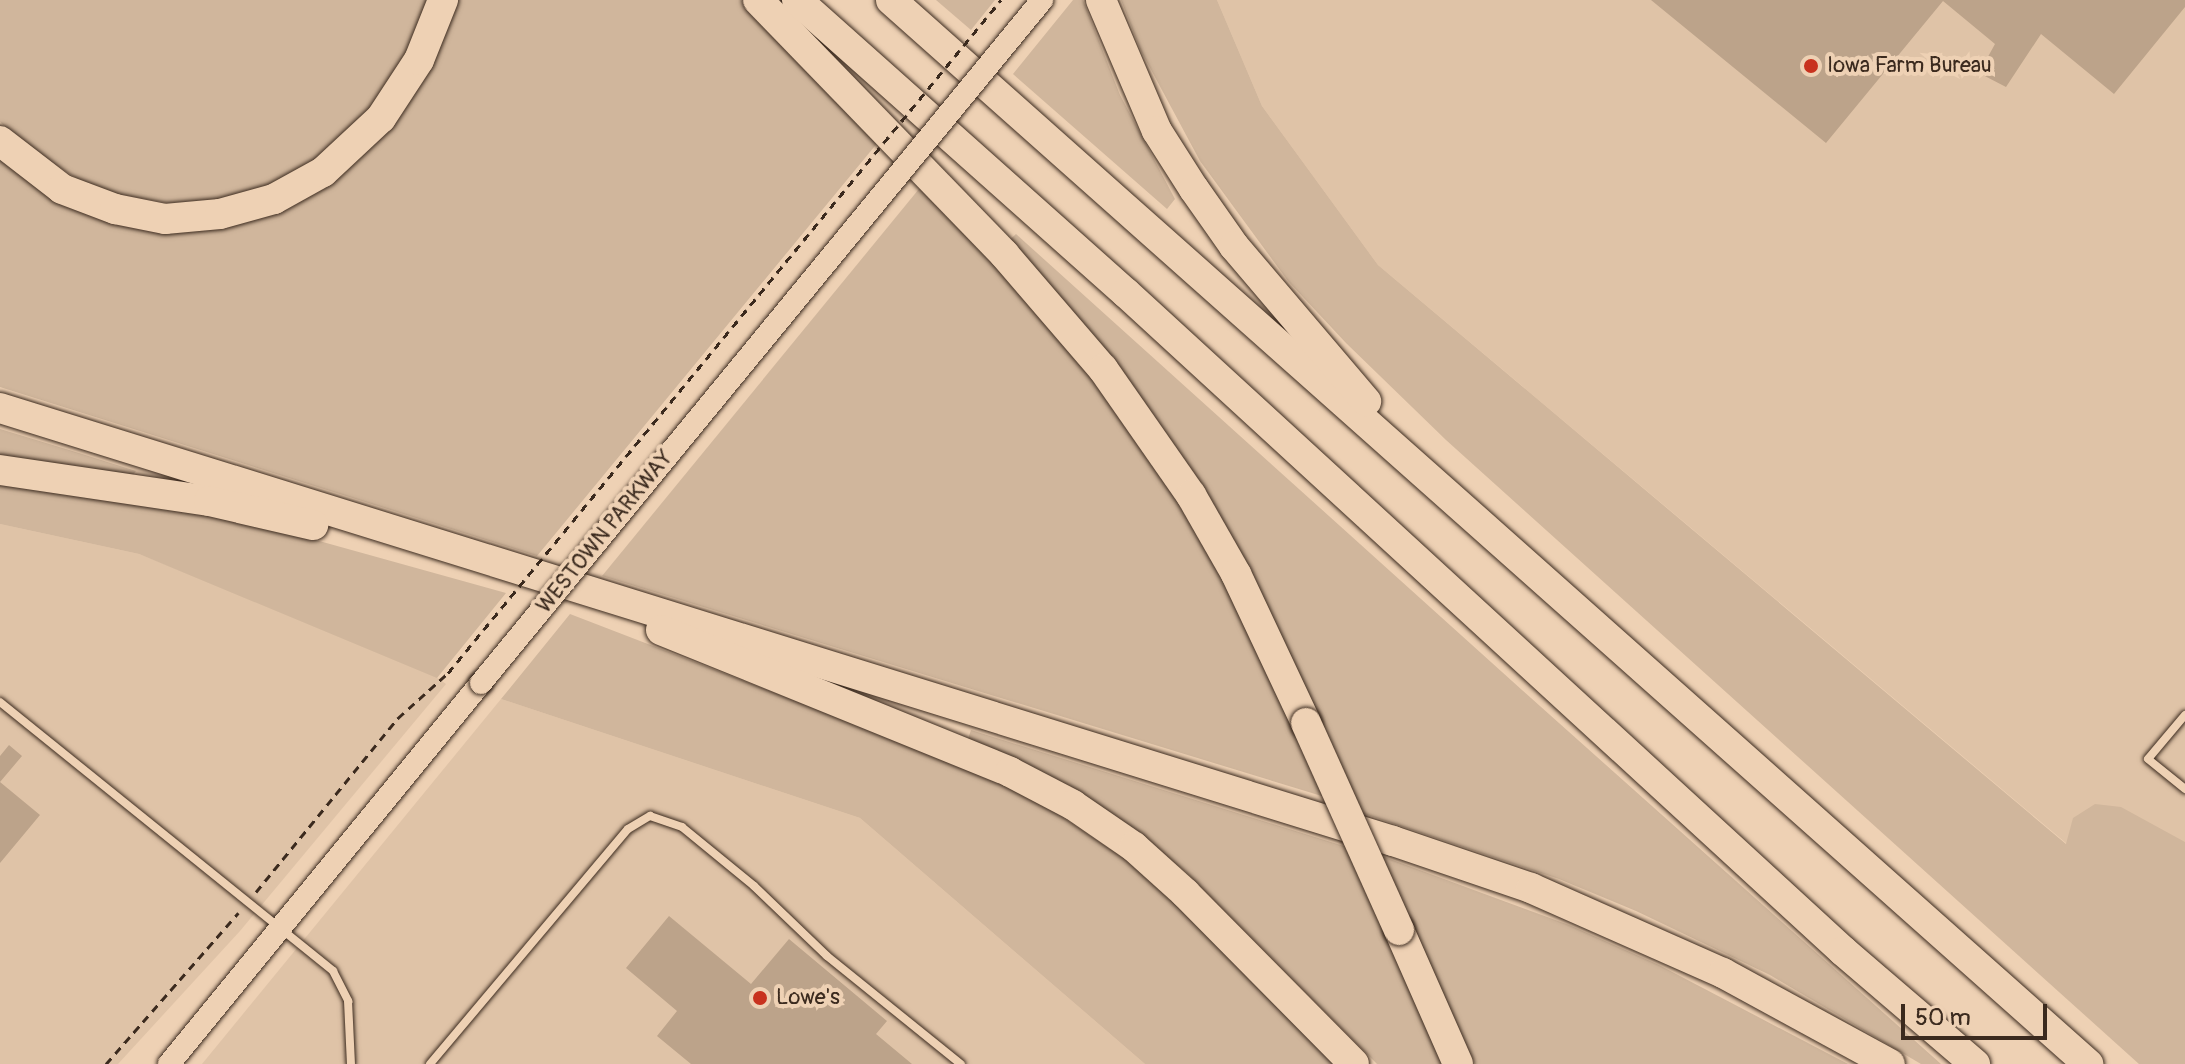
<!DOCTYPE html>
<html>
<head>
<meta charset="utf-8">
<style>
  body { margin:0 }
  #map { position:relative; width:2185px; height:1064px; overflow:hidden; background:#eed1b4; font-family:Pangolin,sans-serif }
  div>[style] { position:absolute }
  .built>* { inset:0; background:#dfc3a7 }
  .green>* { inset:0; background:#d0b69c }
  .building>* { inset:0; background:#bca38a }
  .path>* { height:3px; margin-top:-1.5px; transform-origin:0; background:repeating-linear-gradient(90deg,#3b2a1e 0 8px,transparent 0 14px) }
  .roads { filter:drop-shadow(0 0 2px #3b2a1e) drop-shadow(0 0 2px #3b2a1e) }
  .lane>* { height:8px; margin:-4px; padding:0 4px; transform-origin:4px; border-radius:4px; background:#eed1b4 }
  .secondary>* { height:22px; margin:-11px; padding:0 11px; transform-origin:11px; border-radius:11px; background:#eed1b4 }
  .highway>* { height:30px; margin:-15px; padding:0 15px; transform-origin:15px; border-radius:15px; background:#eed1b4 }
  .path-bridge>* { height:3px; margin-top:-1.5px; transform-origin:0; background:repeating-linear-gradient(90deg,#3b2a1e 0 8px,transparent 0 14px) }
  .bridges { filter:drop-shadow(0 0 2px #3b2a1e) drop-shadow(0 0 2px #3b2a1e) }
  .secondary-bridge>* { height:22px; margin:-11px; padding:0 11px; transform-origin:11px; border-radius:11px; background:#eed1b4 }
  .highway-bridge>* { height:30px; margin:-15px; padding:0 15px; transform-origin:15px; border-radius:15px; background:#eed1b4 }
  .dots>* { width:22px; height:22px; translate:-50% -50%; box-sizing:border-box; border:4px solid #eed1b4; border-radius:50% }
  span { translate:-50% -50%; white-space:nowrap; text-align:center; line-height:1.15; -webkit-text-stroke:8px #eed1b4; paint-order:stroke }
  .poi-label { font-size:22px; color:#3b2a1e }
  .left { translate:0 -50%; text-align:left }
  .street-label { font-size:22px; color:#3b2a1e }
  .scale { position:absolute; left:1901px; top:1004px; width:146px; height:36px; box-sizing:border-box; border:4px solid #3b2a1e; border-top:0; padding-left:10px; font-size:24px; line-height:28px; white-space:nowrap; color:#3b2a1e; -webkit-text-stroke:6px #eed1b4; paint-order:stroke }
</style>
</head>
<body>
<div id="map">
  <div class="built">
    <div style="clip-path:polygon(1217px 0,2185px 0,2185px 943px,1378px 265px,1262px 106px)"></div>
    <div style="clip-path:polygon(0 524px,139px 554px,422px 667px,446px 684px,240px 931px,118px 1064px,0 1064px)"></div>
    <div style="clip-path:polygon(501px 699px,860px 818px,1145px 1064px,202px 1064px)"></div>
  </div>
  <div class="green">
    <div style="clip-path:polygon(0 0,429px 0,402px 65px,380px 97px,329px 151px,264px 188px,235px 198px,169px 203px,110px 193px,81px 181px,23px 144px,0 122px)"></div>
    <div style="clip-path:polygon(455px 0,741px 0,879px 141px,537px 556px,0 387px,0 156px,123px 222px,318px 189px)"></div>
    <div style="clip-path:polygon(936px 0,995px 0,971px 30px)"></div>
    <div style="clip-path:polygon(1073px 0,1083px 0,1120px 95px,1175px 199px,1167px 209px,1013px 74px)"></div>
    <div style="clip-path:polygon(1121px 0,1217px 0,1262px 106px,1378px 265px,2066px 844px,2073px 818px,2095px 804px,2121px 807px,2185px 842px,2185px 1064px,2139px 1064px,1446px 440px,1346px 343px,1288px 281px,1200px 161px,1141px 51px)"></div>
    <div style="clip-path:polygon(923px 184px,1073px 342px,1209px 539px,1325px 797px,602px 576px)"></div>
    <div style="clip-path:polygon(1016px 234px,1522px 690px,1941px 1064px,1921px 1064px,1770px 975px,1636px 911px,1559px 879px,1359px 812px,1290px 661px,1004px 245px)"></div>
    <div style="clip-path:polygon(0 429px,79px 453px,136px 471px,133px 475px,0 455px)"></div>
    <div style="clip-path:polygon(0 483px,168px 507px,312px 539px,506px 593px,437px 678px,139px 554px,0 524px)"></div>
    <div style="clip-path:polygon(570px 614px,892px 738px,1037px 800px,1144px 872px,1338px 1064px,1145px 1064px,860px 818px,501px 699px)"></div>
    <div style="clip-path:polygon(971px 730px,1347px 847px,1443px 1064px,1377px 1064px,1185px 871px,1072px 787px,968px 739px)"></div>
    <div style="clip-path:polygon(1379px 855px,1569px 925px,1659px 965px,1848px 1064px,1475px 1064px)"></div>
  </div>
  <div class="building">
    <div style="clip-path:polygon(1651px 0,2185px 0,2185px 7px,2114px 94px,2041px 34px,2006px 87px,1979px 73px,1995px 44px,1943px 1px,1826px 143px)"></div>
    <div style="clip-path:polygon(9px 745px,22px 756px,0 782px,40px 815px,0 863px,0 756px)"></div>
    <div style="clip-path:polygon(669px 916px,751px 984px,789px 939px,887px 1021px,876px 1034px,912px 1064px,691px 1064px,657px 1036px,677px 1011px,626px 968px)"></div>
  </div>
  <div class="path">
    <div style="left:256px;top:892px;width:225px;rotate:-50.8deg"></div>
    <div style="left:398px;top:718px;width:67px;rotate:-42deg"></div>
    <div style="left:106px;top:1064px;width:201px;rotate:-48.8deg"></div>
  </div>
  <div class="roads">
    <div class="lane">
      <div style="left:0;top:702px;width:428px;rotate:38.9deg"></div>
      <div style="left:333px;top:971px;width:34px;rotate:63deg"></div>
      <div style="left:348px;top:1001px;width:63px;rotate:87.3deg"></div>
      <div style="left:2185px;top:715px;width:57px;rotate:130.1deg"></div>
      <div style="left:2148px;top:759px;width:48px;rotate:39deg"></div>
      <div style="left:430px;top:1064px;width:307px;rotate:-49.9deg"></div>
      <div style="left:628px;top:829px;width:26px;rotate:-31deg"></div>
      <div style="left:650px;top:816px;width:34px;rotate:19deg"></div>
      <div style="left:682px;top:827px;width:93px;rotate:39.3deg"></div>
      <div style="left:754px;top:886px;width:101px;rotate:43.8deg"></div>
      <div style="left:827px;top:956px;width:172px;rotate:38.9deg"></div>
    </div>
    <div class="secondary">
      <div style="left:169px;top:1064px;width:492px;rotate:-50.7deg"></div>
    </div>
    <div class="highway">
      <div style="left:758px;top:0;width:354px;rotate:45.9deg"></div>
      <div style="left:1004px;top:254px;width:152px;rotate:49.3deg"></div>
      <div style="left:1103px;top:369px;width:154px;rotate:55.1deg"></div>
      <div style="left:1191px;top:495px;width:91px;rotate:60.3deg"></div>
      <div style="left:1236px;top:574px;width:165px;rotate:64.8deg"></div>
      <div style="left:797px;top:0;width:441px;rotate:41.7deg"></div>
      <div style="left:1126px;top:293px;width:973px;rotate:42.54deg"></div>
      <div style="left:1843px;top:951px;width:174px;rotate:40.6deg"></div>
      <div style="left:891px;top:0;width:1602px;rotate:41.63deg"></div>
      <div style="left:1101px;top:0;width:142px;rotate:66.9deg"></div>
      <div style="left:1157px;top:131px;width:69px;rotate:57.5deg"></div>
      <div style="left:1194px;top:189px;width:70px;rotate:54.9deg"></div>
      <div style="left:1234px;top:246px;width:204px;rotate:49.6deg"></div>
      <div style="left:0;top:141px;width:78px;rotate:37.7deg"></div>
      <div style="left:62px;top:189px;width:57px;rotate:20.7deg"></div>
      <div style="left:115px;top:209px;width:51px;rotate:11.3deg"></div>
      <div style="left:165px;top:219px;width:55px;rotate:-5.2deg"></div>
      <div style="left:220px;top:214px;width:56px;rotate:-15.5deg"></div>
      <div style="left:274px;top:199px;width:56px;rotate:-28.9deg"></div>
      <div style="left:323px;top:172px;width:79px;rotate:-43deg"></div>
      <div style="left:381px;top:118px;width:69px;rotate:-56.8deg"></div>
      <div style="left:419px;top:60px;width:65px;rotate:-68.2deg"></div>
      <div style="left:0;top:408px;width:1459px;rotate:17.27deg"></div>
      <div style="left:1393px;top:841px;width:146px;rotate:18.8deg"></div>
      <div style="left:1531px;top:888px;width:210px;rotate:23.9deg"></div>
      <div style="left:1723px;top:973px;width:190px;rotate:28.6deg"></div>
      <div style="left:0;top:470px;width:211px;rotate:8.4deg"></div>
      <div style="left:209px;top:501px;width:107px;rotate:13deg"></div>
      <div style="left:661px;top:630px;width:377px;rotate:22.1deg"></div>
      <div style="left:1010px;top:772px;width:71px;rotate:27.6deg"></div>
      <div style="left:1073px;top:805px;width:74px;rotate:34.5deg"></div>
      <div style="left:1134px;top:847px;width:69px;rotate:42deg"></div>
      <div style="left:1185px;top:893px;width:240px;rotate:45.3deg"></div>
      <div style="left:1399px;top:930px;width:146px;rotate:66.2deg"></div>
    </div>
  </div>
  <div class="path-bridge">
    <div style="left:448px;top:673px;width:871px;rotate:-50.59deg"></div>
  </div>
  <div class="bridges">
    <div class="secondary-bridge">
      <div style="left:481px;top:683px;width:884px;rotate:-50.6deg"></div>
    </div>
    <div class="highway-bridge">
      <div style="left:1306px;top:723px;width:227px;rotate:65.8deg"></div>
    </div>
  </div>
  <div class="dots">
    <div style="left:1811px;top:66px;background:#c8321e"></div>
    <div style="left:760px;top:998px;background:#c8321e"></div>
  </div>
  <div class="poi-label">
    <span class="left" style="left:1827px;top:66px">Iowa Farm Bureau</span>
    <span class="left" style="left:776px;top:998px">Lowe's</span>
  </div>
  <div class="street-label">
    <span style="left:605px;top:532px;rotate:-51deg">WESTOWN PARKWAY</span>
  </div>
  <div class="scale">50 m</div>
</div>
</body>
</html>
